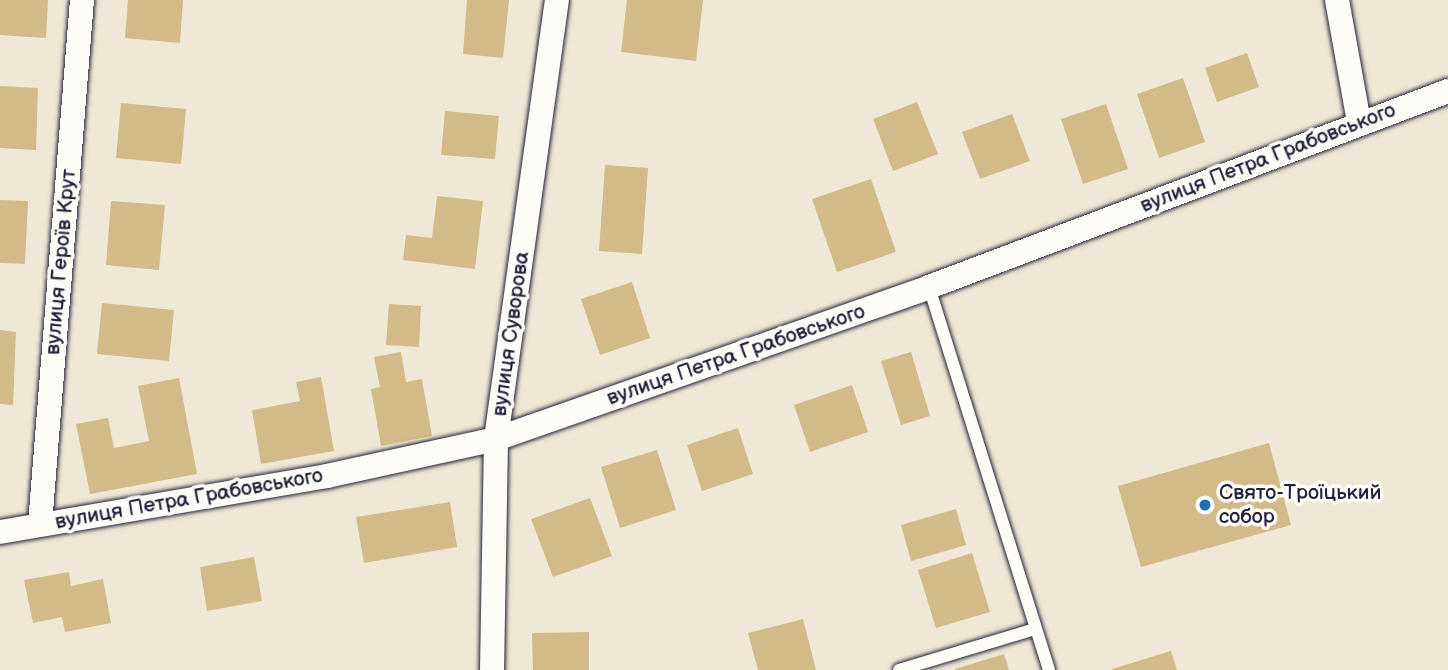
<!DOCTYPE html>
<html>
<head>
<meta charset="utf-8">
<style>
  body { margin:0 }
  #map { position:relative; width:1448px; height:670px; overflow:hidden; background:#f0e8d6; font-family:"Balsamiq Sans",sans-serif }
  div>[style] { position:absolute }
  .building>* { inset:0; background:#d3ba89 }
  .roads { filter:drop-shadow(0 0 2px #22223b) drop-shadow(0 0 2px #22223b) }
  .service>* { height:12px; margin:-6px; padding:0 6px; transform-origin:6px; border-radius:6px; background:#fdfcf7 }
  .minor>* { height:24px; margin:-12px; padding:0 12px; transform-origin:12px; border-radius:12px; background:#fdfcf7 }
  .dots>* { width:19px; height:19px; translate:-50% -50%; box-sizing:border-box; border:4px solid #fdfcf7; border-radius:50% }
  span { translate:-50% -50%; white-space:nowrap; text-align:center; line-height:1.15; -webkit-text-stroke:7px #fdfcf7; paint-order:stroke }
  .street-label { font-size:21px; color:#22223b }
  .poi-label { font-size:21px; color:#22223b }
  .left { translate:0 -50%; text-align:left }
</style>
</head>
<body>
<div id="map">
  <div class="building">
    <div style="clip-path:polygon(0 0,48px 0,46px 38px,0 35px)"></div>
    <div style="clip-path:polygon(128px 0,183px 0,180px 43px,125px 38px)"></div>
    <div style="clip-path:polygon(467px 0,509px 0,503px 58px,463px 54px)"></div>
    <div style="clip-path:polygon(627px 0,703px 0,696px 61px,621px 52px)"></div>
    <div style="clip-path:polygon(1247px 53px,1259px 87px,1217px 102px,1205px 68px)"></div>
    <div style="clip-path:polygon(1183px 78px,1205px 142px,1159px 158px,1137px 94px)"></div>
    <div style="clip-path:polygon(0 86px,38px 88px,36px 150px,0 148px)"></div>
    <div style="clip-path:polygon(917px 102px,938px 154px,893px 171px,873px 119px)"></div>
    <div style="clip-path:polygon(121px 103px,186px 109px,181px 164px,116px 158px)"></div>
    <div style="clip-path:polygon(1106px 104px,1128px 169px,1083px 184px,1061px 119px)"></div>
    <div style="clip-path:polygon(445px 111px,499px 116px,495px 159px,441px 155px)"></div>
    <div style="clip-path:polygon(1012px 114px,1030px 161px,980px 179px,962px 132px)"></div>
    <div style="clip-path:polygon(605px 165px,648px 168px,642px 254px,599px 251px)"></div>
    <div style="clip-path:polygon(871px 179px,896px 252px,837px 272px,812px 199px)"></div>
    <div style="clip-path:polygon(437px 196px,483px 201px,475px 269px,403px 260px,406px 235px,432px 238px)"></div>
    <div style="clip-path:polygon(0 200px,28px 201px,25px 264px,0 263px)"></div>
    <div style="clip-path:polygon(111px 201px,165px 205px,159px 270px,106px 265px)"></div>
    <div style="clip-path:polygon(632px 282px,650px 338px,600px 355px,581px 299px)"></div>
    <div style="clip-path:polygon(102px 303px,174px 310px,169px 361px,97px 354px)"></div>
    <div style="clip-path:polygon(389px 304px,421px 306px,419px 347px,386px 345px)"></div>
    <div style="clip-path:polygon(0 330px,16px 332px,13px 405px,0 404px)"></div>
    <div style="clip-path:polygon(401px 352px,406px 382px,422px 379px,432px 436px,381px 446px,371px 389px,380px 387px,374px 357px)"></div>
    <div style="clip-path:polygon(911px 352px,930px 416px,901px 425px,881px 361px)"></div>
    <div style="clip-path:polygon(321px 377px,334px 451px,261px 464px,252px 410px,300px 401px,296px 382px)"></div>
    <div style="clip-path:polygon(179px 378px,197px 474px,90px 494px,76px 424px,108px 418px,114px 448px,149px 441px,138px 386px)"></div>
    <div style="clip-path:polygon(852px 385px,868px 432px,810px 452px,794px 405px)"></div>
    <div style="clip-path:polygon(738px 428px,753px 474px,702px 491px,687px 445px)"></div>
    <div style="clip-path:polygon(1269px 443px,1291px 525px,1141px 567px,1118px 486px)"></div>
    <div style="clip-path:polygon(657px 450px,676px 510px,620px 528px,601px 467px)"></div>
    <div style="clip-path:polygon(590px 498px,612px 556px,553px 577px,531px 519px)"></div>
    <div style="clip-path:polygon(450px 502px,457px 547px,364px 563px,356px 517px)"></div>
    <div style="clip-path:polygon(956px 509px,966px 545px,911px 561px,901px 525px)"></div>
    <div style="clip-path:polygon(972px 553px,990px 612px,936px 628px,918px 570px)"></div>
    <div style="clip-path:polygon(254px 557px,262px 601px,207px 611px,200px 567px)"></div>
    <div style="clip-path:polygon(69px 572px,71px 586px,103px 579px,111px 623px,65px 632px,62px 617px,33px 623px,24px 580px)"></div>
    <div style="clip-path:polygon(803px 619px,816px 670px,758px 670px,748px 633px)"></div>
    <div style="clip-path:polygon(589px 632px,589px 670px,533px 670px,532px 633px)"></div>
    <div style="clip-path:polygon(1171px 651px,1177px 670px,1112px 670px,1112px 669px)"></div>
    <div style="clip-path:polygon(1004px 654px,1009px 670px,955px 670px,955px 669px)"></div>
  </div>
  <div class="roads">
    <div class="service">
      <div style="left:929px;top:287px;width:401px;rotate:72.6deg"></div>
      <div style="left:899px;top:670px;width:142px;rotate:-16.8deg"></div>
    </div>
    <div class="minor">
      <div style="left:1337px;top:0;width:124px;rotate:79.8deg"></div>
      <div style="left:40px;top:524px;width:526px;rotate:-85.42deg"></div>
      <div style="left:0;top:532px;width:332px;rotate:-9.7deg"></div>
      <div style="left:327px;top:476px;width:173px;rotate:-12.3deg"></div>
      <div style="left:496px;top:439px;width:459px;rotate:-19.3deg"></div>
      <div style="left:929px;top:287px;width:555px;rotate:-20.69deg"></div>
      <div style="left:492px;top:670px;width:231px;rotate:-89deg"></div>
      <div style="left:496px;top:439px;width:443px;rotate:-82.1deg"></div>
    </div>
  </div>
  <div class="dots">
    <div style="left:1205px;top:505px;background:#1f6fb2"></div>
  </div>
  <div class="street-label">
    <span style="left:1268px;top:158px;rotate:-21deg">вулиця Петра Грабовського</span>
    <span style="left:61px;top:262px;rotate:-85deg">вулиця Героїв Крут</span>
    <span style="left:511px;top:334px;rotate:-82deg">вулиця Суворова</span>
    <span style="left:736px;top:355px;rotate:-19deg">вулиця Петра Грабовського</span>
    <span style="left:189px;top:499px;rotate:-10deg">вулиця Петра Грабовського</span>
  </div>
  <div class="poi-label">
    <span class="left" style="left:1219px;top:505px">Свято-Троїцький<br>собор</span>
  </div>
</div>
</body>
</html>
